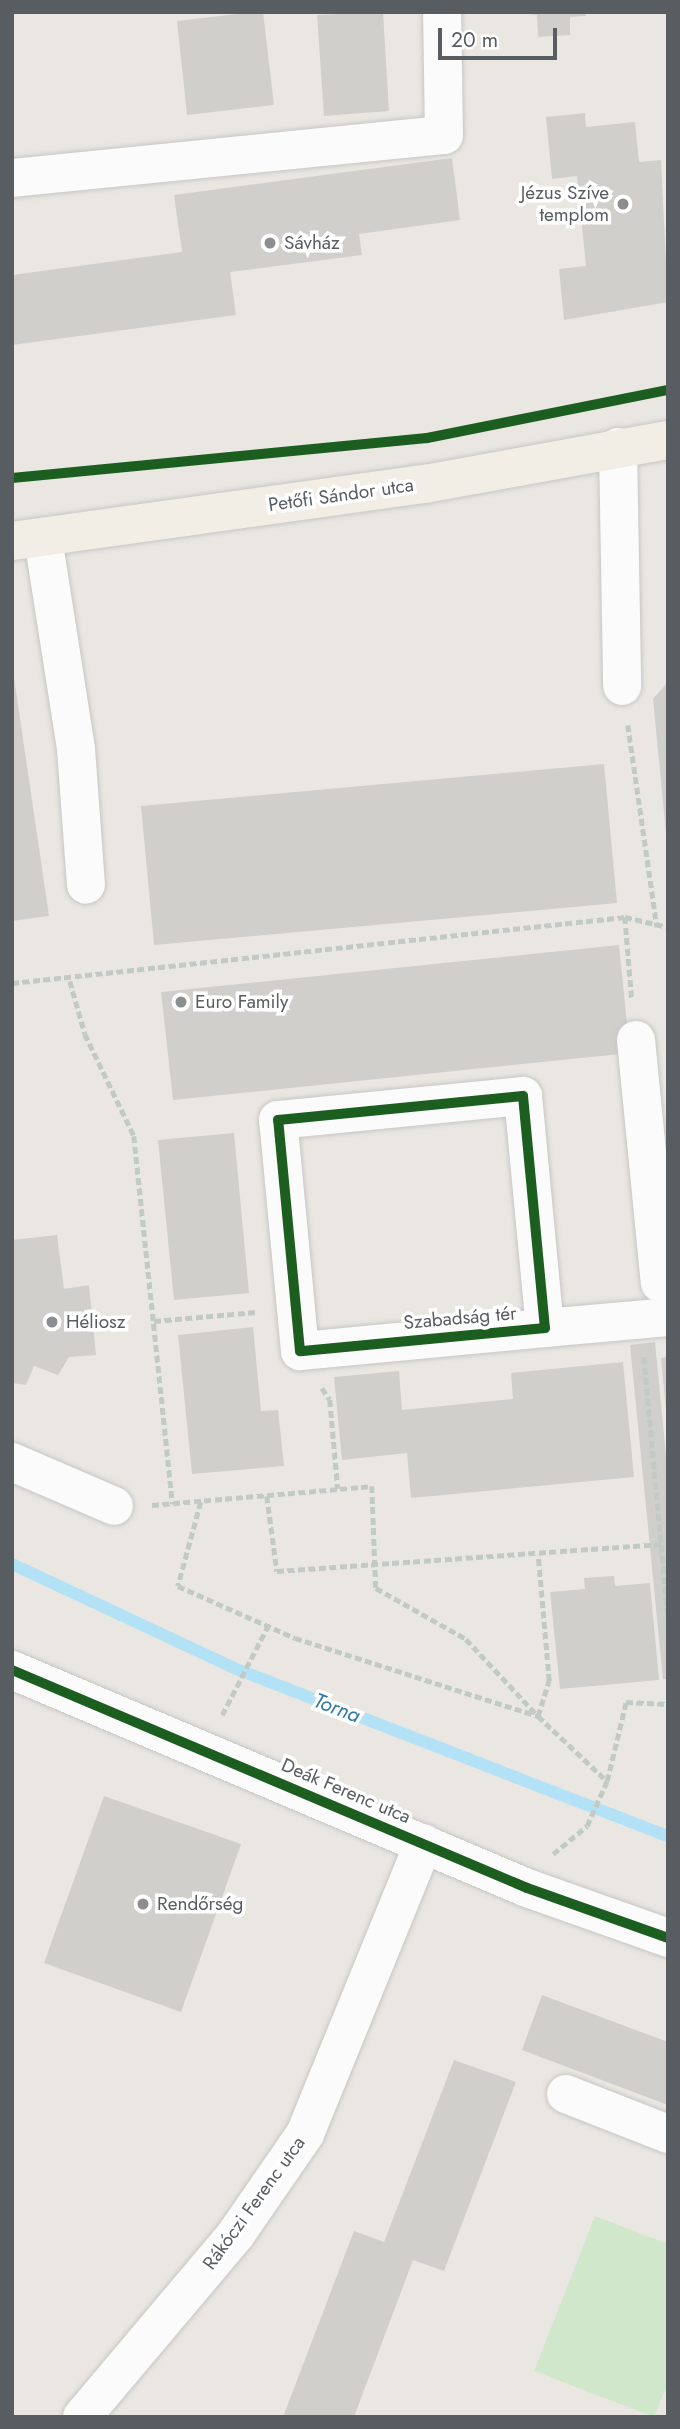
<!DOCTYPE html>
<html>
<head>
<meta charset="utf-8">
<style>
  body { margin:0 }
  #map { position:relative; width:680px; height:2429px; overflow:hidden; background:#eae7e2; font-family:Jost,sans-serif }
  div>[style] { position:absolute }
  .green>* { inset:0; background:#d1e7cb }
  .stream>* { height:12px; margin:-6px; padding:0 6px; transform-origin:6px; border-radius:6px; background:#b3e1f6 }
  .building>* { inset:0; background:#d1cfcc }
  .path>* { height:4.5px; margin-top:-2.25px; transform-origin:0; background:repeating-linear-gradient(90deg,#c2cac5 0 7px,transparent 0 10.5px) }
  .roads { filter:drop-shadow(0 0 2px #c6c6c5) drop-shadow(0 0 2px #c6c6c5) }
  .minor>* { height:38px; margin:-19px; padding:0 19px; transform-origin:19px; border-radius:19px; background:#fcfbfb }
  .major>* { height:38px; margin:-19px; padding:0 19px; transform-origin:19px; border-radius:19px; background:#f2eee5 }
  .cycleway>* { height:10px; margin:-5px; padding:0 5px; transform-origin:5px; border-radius:5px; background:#1b5e20 }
  .dots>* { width:19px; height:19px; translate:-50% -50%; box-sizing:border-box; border:4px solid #fff; border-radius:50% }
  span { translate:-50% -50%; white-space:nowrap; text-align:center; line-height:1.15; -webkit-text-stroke:7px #fff; paint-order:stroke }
  .poi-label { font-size:19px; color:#585d61 }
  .right { translate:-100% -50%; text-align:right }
  .left { translate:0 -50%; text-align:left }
  .street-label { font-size:19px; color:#585d61 }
  .water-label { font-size:21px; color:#2e77a7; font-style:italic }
  .frame { position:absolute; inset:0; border:14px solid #585d61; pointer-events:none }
  .scale { position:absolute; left:438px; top:28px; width:119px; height:32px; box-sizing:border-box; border:4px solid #585d61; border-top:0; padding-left:9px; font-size:21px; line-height:24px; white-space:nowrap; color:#585d61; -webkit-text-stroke:5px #fff; paint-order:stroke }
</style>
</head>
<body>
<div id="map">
  <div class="green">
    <div style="clip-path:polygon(595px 2216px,668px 2244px,668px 2383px,654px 2417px,534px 2371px)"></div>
  </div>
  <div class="stream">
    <div style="left:12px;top:1564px;width:245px;rotate:25.1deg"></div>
    <div style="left:234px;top:1668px;width:465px;rotate:21.2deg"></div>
  </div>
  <div class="building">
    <div style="clip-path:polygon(254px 12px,263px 12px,274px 105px,187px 115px,177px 21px)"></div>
    <div style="clip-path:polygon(383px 12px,389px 111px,324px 116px,317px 15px)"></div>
    <div style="clip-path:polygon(513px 12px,585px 12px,586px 16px,570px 17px,570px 35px,538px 37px,537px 15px)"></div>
    <div style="clip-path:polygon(585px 113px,586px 127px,635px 122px,639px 162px,661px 160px,668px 302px,564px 320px,559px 269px,586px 266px,577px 176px,552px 179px,546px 117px)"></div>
    <div style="clip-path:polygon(452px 158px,460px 220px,359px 234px,362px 255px,230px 272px,236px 315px,12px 345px,12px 275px,182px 252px,174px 195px)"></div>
    <div style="clip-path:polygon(12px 664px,49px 916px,12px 921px)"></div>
    <div style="clip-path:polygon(668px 682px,668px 833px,666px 833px,653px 699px)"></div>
    <div style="clip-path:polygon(604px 764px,617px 903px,154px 945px,141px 806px)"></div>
    <div style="clip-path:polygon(619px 945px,630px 1053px,173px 1100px,161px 992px)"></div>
    <div style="clip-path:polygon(234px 1133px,249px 1293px,174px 1300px,158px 1140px)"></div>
    <div style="clip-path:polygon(57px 1235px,64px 1289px,89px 1285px,96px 1355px,69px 1357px,58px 1375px,34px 1366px,26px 1385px,12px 1383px,12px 1240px)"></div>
    <div style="clip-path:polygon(253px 1327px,261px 1411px,278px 1410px,284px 1466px,192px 1474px,178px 1335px)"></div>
    <div style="clip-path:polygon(655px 1342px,668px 1476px,668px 1679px,663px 1679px,630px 1345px)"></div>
    <div style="clip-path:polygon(668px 1357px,668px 1410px,666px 1410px,661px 1358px)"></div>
    <div style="clip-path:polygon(623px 1362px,634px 1477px,411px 1498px,407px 1453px,342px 1460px,334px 1377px,399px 1371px,402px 1410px,513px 1399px,511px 1373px)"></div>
    <div style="clip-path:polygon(614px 1576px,615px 1586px,650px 1583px,659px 1680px,560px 1689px,550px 1592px,585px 1589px,584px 1578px)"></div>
    <div style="clip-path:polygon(104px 1796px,241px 1844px,181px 2012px,44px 1963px)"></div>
    <div style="clip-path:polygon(542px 1995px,668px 2042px,668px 2105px,522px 2050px)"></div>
    <div style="clip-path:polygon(454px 2060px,516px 2082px,444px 2271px,413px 2260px,354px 2417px,283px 2417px,354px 2231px,384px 2242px)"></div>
  </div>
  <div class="path">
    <div style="left:628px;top:725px;width:204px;rotate:81.8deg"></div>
    <div style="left:625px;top:917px;width:84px;rotate:85.2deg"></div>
    <div style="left:70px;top:981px;width:55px;rotate:74.2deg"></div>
    <div style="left:85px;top:1034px;width:113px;rotate:64.3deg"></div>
    <div style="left:134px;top:1136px;width:370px;rotate:84deg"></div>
    <div style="left:12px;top:983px;width:617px;rotate:-6.15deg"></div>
    <div style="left:625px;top:917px;width:44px;rotate:13.1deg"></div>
    <div style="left:154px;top:1321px;width:103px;rotate:-5deg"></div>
    <div style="left:644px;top:1357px;width:258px;rotate:84.7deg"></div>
    <div style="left:322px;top:1388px;width:14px;rotate:56deg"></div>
    <div style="left:330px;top:1400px;width:89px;rotate:84.9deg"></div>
    <div style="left:267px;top:1496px;width:76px;rotate:82.4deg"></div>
    <div style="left:277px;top:1571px;width:386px;rotate:-4deg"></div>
    <div style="left:201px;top:1502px;width:87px;rotate:105.3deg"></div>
    <div style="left:178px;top:1586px;width:128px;rotate:24deg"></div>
    <div style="left:295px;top:1638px;width:255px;rotate:17.8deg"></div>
    <div style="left:538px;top:1716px;width:95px;rotate:43.3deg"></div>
    <div style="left:152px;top:1505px;width:221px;rotate:-4.9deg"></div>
    <div style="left:372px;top:1486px;width:102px;rotate:87.8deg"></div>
    <div style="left:376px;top:1588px;width:103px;rotate:29.5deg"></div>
    <div style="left:466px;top:1639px;width:105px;rotate:46.9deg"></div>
    <div style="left:538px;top:1716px;width:37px;rotate:-73deg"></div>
    <div style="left:549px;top:1681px;width:126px;rotate:-95deg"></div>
    <div style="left:222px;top:1715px;width:100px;rotate:-62.7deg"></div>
    <div style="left:553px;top:1854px;width:44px;rotate:-39.5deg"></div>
    <div style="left:587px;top:1826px;width:49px;rotate:-66deg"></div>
    <div style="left:607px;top:1781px;width:81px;rotate:-76.5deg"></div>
    <div style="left:626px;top:1702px;width:42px;rotate:2.7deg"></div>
  </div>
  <div class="roads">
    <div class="minor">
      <div style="left:12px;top:178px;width:434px;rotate:-5.7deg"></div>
      <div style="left:444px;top:135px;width:123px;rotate:-90.9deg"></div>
      <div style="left:618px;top:447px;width:239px;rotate:89deg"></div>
      <div style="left:43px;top:538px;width:214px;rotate:81.1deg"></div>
      <div style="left:76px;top:749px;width:136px;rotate:85.8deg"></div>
      <div style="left:636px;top:1040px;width:244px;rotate:84.4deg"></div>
      <div style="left:523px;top:1096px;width:233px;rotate:84.6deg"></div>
      <div style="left:545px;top:1328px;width:246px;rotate:174.6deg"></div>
      <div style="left:300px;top:1351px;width:232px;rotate:-95.4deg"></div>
      <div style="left:278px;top:1120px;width:246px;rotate:-5.6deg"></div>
      <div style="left:545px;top:1328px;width:123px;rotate:-5.1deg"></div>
      <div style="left:12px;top:1462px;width:111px;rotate:23.3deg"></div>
      <div style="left:12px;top:1670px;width:559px;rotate:22.94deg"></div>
      <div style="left:527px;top:1888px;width:150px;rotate:19.5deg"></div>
      <div style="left:566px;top:2094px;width:110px;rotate:21.4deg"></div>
      <div style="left:82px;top:2417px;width:239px;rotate:-49.9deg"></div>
      <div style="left:236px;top:2234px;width:121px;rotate:-55.4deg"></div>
      <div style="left:305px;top:2134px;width:314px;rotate:-67.8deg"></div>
    </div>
    <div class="major">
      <div style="left:12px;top:541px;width:417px;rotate:-7.9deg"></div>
      <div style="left:425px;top:484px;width:247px;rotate:-10.3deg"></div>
    </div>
  </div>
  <div class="cycleway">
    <div style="left:12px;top:478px;width:417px;rotate:-5.5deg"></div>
    <div style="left:427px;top:438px;width:246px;rotate:-11.3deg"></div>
    <div style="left:523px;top:1096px;width:233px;rotate:84.6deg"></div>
    <div style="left:545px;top:1328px;width:246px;rotate:174.6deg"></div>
    <div style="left:300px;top:1351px;width:232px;rotate:-95.4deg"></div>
    <div style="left:278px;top:1120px;width:246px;rotate:-5.6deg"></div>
    <div style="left:12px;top:1670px;width:559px;rotate:22.94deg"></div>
    <div style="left:527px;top:1888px;width:150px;rotate:19.5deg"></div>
  </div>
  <div class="dots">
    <div style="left:623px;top:204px;background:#8b8d8e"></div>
    <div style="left:270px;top:243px;background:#8b8d8e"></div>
    <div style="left:181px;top:1002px;background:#8b8d8e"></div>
    <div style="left:52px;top:1322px;background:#8b8d8e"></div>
    <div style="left:143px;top:1904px;background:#8b8d8e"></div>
  </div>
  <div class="poi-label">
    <span class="right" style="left:609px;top:204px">Jézus Szíve<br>templom</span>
    <span class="left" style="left:284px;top:243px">Sávház</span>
    <span class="left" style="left:195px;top:1002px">Euro Family</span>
    <span class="left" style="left:66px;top:1322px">Héliosz</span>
    <span class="left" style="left:157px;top:1904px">Rendőrség</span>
  </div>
  <div class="street-label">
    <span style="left:341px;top:495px;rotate:-8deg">Petőfi Sándor utca</span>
    <span style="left:460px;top:1318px;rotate:-5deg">Szabadság tér</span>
    <span style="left:346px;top:1791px;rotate:23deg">Deák Ferenc utca</span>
    <span style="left:254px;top:2203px;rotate:-54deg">Rákóczi Ferenc utca</span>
  </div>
  <div class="water-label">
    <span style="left:337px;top:1708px;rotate:21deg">Torna</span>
  </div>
  <div class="frame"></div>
  <div class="scale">20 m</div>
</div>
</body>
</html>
